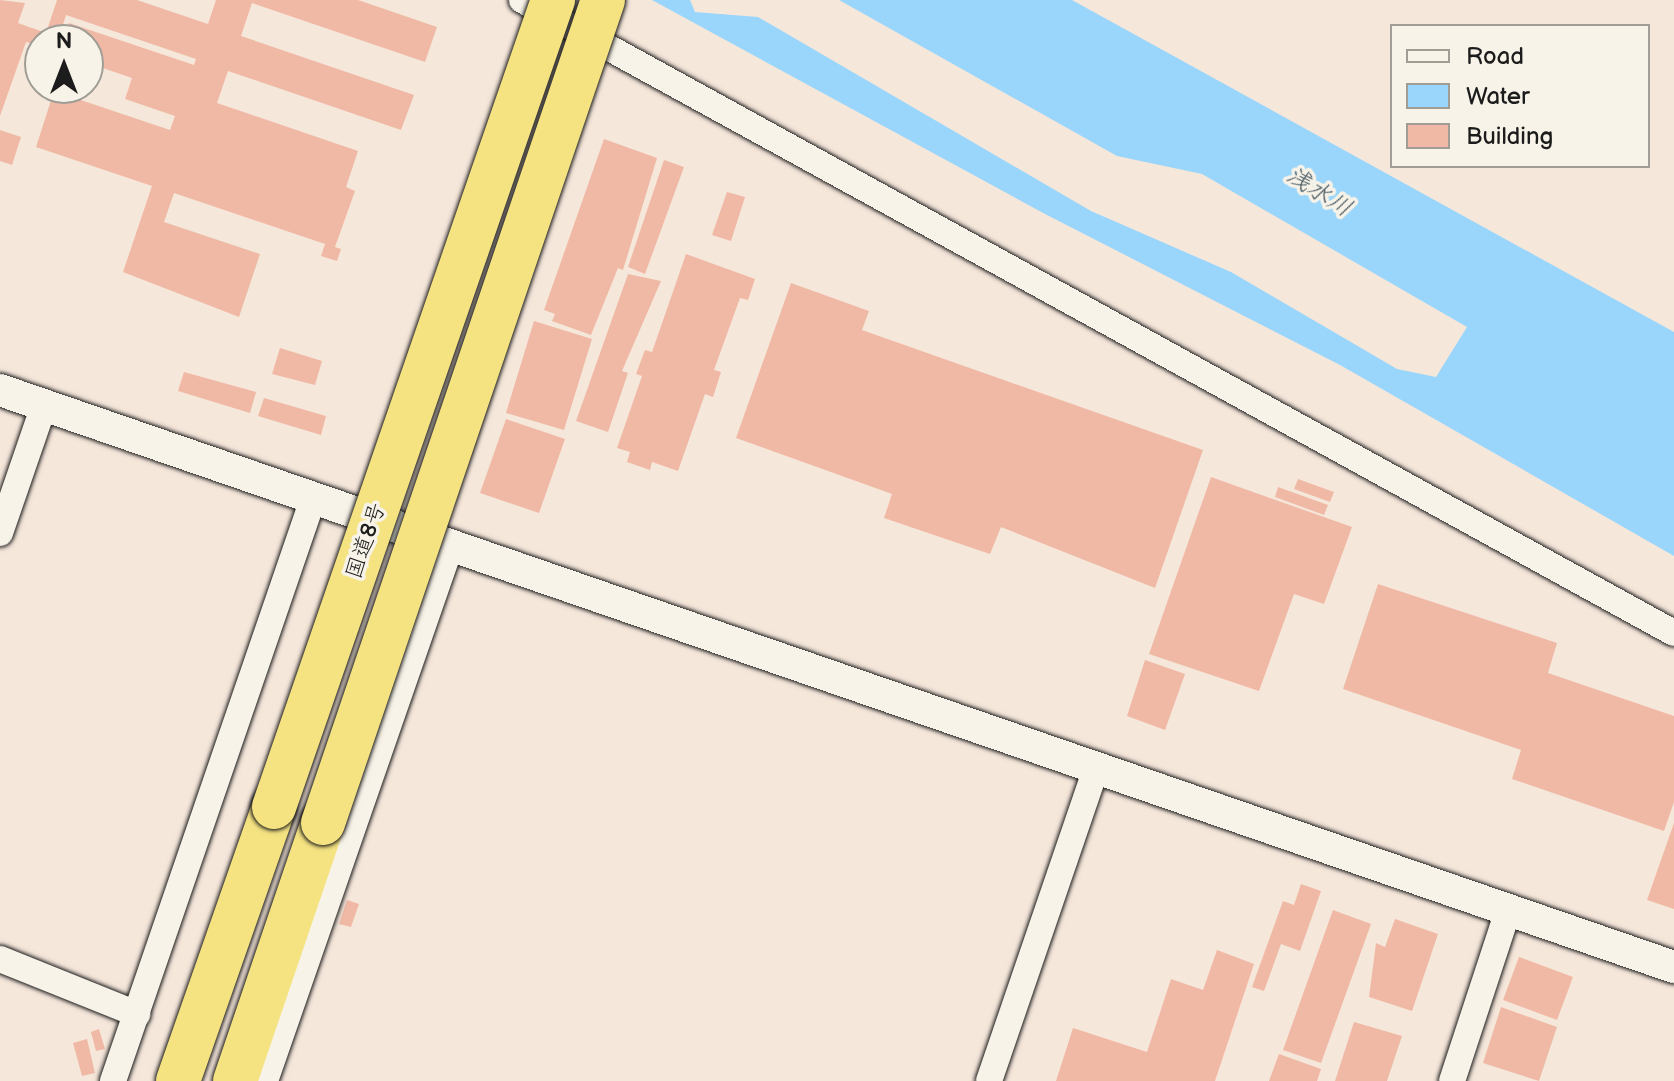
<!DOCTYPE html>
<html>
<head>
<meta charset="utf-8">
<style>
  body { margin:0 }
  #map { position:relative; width:1674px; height:1081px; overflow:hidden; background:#f6e7db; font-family:"Balsamiq Sans","Klee One",sans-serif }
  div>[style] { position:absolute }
  .water>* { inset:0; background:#9ad6fb }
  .building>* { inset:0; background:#f0b9a5 }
  .roads { filter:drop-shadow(0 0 2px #1c1c1c) drop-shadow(0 0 2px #1c1c1c) }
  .minor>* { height:26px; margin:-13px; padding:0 13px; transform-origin:13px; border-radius:13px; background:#f7f3e8 }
  .tertiary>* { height:32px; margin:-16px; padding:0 16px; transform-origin:16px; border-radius:16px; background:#f7f3e8 }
  .trunk>* { height:44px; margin:-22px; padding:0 22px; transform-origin:22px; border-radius:22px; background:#f5e382 }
  .bridges { filter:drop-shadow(0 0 2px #1c1c1c) drop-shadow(0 0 2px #1c1c1c) }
  .trunk-bridge>* { height:44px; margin:-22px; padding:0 22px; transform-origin:22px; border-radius:22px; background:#f5e382 }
  span { translate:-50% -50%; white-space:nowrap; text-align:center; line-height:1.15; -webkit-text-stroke:7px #f7f3e8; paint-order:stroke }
  .street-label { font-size:22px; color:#1c1c1c }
  .water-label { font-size:24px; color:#42545f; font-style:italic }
  .legend { position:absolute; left:1390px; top:24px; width:260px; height:144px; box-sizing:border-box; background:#f7f3e8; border:2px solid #9f9d96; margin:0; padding:10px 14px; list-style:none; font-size:24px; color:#1c1c1c }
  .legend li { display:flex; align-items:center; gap:16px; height:40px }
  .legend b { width:40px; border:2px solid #9f9d96 }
  .north { position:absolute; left:24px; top:24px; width:80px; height:80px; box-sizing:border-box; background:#f7f3e8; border:2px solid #9f9d96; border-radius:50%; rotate:0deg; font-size:22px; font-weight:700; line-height:32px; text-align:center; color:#1c1c1c }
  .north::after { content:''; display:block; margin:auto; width:28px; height:36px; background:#1c1c1c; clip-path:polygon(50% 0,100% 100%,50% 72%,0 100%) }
</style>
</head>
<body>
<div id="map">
  <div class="water">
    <div style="clip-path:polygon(652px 0,690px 0,695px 12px,758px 17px,1091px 211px,1231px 272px,1397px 369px,1436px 377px,1467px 327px,1202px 174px,1117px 156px,839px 0,1072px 0,1674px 332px,1674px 556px,1340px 365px,1045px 214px)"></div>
  </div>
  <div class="building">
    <div style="clip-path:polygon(0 0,25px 3px,18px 23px,46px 33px,57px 0,137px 0,208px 24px,216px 0,358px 0,437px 27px,425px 62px,252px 3px,241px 36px,414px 95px,401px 130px,228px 71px,217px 103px,358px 151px,346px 187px,355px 191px,335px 247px,341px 249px,337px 261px,321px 256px,325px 244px,174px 193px,164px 222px,260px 254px,239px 317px,123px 272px,152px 186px,36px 147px,54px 91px,170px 130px,175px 116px,125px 99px,132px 78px,88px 63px,88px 40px,63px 40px,69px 23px,194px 65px,196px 59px,66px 15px,58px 40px,40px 40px,40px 46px,26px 42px,0 116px)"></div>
    <div style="clip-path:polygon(0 130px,21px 137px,12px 165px,0 161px)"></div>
    <div style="clip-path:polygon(604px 139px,657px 158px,623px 270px,618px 268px,591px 335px,552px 321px,555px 314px,544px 310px)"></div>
    <div style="clip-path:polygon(664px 160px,684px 167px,645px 274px,628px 267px)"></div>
    <div style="clip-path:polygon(727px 192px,745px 197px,731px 241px,712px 235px)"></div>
    <div style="clip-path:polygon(686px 254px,755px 279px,748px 300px,740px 298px,714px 370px,721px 372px,713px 397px,705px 394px,678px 471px,652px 462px,650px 470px,627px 462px,630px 452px,617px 448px,642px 376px,636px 374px,645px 350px,652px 352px)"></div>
    <div style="clip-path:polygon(628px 274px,661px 281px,622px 371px,628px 373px,608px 432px,576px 421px)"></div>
    <div style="clip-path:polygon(791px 283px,869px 311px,862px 330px,1203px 450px,1155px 588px,1001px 527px,990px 554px,884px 518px,892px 494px,736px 438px)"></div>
    <div style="clip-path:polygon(534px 321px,592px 339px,564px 430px,506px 413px)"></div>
    <div style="clip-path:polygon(280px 348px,322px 361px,315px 385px,272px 374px)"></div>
    <div style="clip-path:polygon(184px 372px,256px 392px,250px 413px,178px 391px)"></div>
    <div style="clip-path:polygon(264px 398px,326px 416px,321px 435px,258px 416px)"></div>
    <div style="clip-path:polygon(506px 419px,565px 439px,539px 513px,480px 493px)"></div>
    <div style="clip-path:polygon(1211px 477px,1352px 527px,1324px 604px,1294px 594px,1259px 691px,1149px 654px)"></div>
    <div style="clip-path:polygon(1298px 479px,1334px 492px,1330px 502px,1294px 489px)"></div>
    <div style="clip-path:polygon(1278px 487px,1328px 505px,1324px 515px,1275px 497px)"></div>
    <div style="clip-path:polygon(1378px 584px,1557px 643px,1548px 673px,1674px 716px,1674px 802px,1664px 831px,1512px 779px,1521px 750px,1343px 689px)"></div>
    <div style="clip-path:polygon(1145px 660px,1185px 674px,1165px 730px,1127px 716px)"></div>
    <div style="clip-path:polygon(1674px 823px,1674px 909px,1647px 900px)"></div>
    <div style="clip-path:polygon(1301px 884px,1321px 891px,1300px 951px,1281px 944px,1264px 991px,1252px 987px,1283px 901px,1294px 905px)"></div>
    <div style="clip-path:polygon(347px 900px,359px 904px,351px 927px,339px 924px)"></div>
    <div style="clip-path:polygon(1333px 910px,1371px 924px,1321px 1063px,1283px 1050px)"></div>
    <div style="clip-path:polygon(1395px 919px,1438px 934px,1412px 1011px,1369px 997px,1376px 943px,1385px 947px)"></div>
    <div style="clip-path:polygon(1217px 950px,1254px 964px,1215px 1081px,1056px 1081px,1073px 1028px,1147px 1052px,1171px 979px,1203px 990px)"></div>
    <div style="clip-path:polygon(1519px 957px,1573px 977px,1557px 1020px,1503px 1000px)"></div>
    <div style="clip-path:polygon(1501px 1007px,1557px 1027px,1539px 1081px,1483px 1063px)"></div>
    <div style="clip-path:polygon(1354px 1022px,1402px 1036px,1387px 1081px,1335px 1081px)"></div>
    <div style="clip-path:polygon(99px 1029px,105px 1049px,96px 1051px,91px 1032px)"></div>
    <div style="clip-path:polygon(87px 1039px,95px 1073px,82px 1076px,73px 1043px)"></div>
    <div style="clip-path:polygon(1279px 1054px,1321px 1069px,1317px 1081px,1269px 1081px)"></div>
  </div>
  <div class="roads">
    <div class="minor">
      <div style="left:522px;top:0;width:1314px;rotate:28.79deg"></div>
      <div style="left:0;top:533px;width:135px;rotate:-71deg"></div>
      <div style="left:0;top:959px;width:148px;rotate:21.9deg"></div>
      <div style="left:113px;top:1081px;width:615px;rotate:-71.04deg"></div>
      <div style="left:265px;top:1081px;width:567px;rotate:-70.86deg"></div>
      <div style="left:989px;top:1081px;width:333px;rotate:-71.1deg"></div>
      <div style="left:1452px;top:1081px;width:179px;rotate:-71.8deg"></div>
    </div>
    <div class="tertiary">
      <div style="left:0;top:390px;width:1771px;rotate:19.02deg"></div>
    </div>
    <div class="trunk">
      <div style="left:178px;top:1081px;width:290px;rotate:-70.7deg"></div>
      <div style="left:235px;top:1081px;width:273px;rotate:-71.2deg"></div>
    </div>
  </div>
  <div class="bridges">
    <div class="trunk-bridge">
      <div style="left:274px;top:807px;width:854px;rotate:-70.93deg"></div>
      <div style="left:323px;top:823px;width:869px;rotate:-71.21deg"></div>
    </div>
  </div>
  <div class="street-label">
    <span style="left:366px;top:541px;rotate:-71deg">国道8号</span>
  </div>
  <div class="water-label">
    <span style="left:1319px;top:192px;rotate:32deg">浅水川</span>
  </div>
  <ul class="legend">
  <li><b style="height:10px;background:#f7f3e8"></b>Road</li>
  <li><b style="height:22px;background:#9ad6fb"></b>Water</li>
  <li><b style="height:22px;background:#f0b9a5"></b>Building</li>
  </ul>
  <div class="north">N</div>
</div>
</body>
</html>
